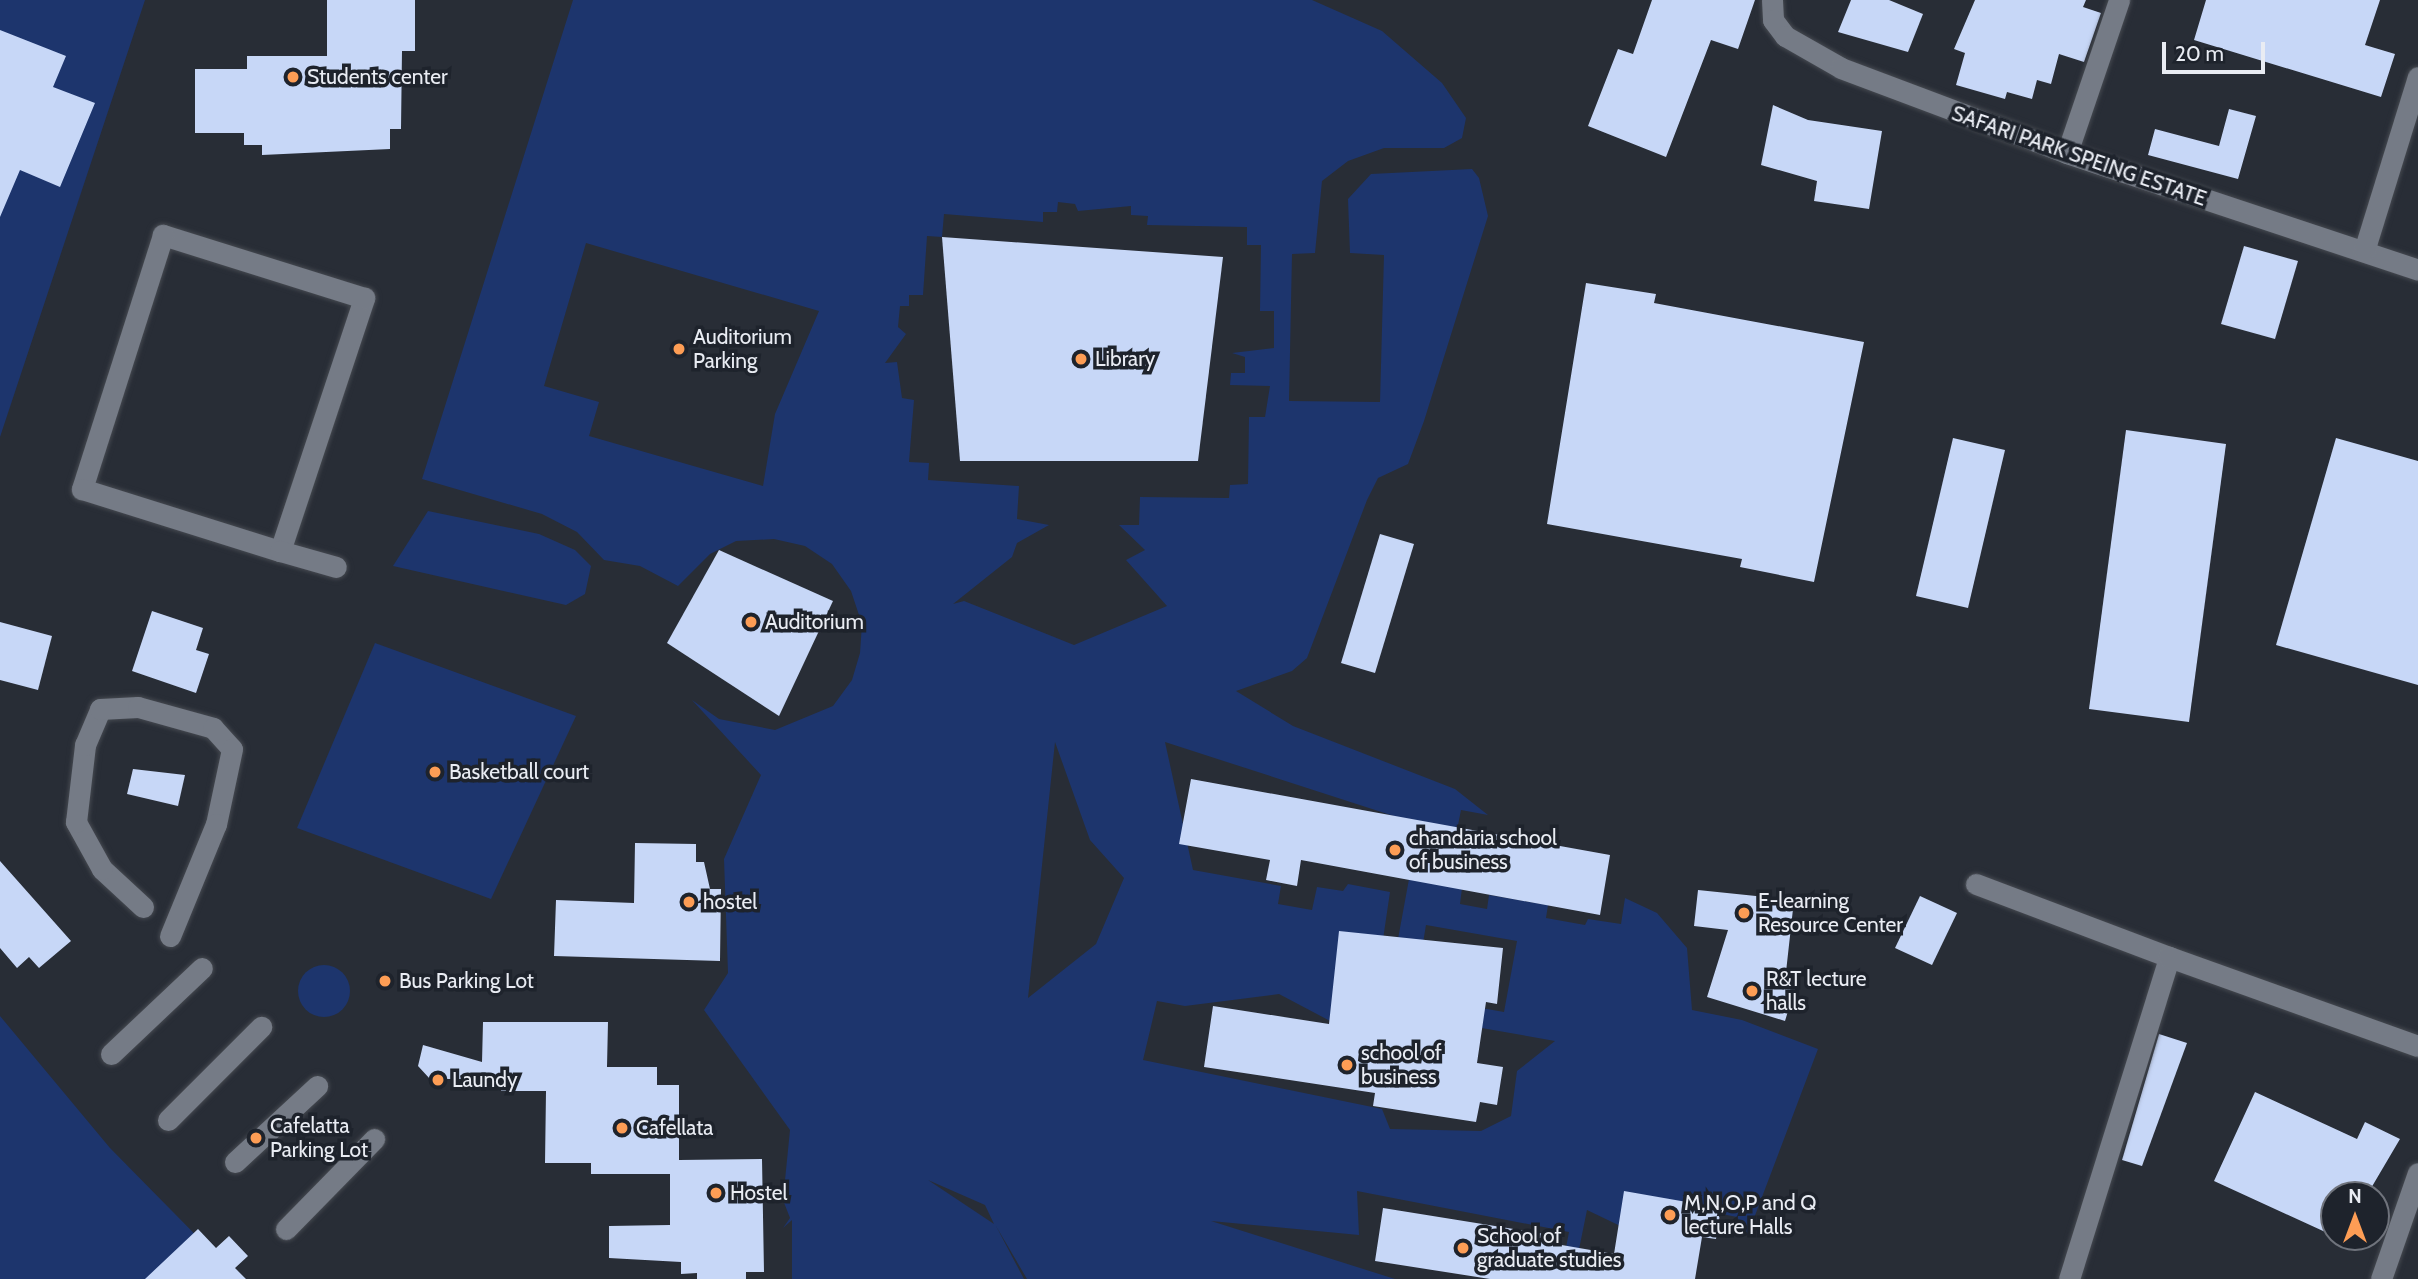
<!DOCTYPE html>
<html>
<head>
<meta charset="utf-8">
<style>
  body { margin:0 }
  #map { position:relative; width:2418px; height:1279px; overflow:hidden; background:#282d36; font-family:Cabin,sans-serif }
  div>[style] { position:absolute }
  .green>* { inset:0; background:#1d356d }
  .round { border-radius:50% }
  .building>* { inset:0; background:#c7d7f7 }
  .roads { filter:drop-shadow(0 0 2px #454950) drop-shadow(0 0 2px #454950) }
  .minor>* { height:21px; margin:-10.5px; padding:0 10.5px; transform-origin:10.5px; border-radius:10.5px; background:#757b86 }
  .dots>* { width:19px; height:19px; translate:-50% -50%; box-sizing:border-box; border:4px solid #1e232c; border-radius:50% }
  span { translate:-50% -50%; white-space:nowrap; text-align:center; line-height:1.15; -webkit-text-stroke:7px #1e232c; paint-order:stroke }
  .poi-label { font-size:21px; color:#e9ecf3 }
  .left { translate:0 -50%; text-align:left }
  .street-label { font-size:21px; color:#e9ecf3 }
  .north { position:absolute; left:2320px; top:1181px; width:70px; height:70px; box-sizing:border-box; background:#1e232c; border:2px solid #6f737c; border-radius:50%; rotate:0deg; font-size:19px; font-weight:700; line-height:28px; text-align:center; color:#e9ecf3 }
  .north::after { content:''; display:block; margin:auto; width:24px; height:32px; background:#fd9d55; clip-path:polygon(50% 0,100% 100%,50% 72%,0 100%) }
  .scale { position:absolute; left:2162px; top:42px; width:103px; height:32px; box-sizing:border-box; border:4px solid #e9ecf3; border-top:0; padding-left:9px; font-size:21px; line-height:24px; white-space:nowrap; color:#e9ecf3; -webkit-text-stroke:5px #1e232c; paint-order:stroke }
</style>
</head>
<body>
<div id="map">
  <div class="green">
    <div style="clip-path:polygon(0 0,145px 0,0 437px)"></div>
    <div style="clip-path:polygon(evenodd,573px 0,1312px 0,1382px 31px,1442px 83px,1466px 118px,1462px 138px,1444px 148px,1384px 148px,1348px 161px,1322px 181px,1315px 253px,1292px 254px,1289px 401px,1380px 402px,1384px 255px,1350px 253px,1348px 199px,1371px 174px,1472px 169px,1479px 178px,1488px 216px,1424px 421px,1408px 464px,1378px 478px,1367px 500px,1307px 658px,1292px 671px,1236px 691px,1293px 726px,1455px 789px,1488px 815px,1461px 810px,1457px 830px,1403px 819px,1165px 742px,1193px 870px,1281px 886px,1278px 904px,1312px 910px,1317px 887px,1343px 891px,1348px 884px,1390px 892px,1368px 1041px,1279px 994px,1185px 1006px,1157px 1001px,1143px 1060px,1382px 1109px,1390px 1129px,1481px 1131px,1511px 1116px,1517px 1071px,1555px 1041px,1476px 1027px,1391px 992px,1504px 1012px,1517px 941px,1426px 925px,1423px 943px,1398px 939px,1409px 879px,1462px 888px,1460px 904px,1487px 909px,1489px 895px,1548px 905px,1546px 918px,1585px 925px,1588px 919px,1621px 924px,1625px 898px,1657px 913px,1687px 948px,1692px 1010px,1742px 1020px,1818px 1049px,1748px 1234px,1737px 1217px,1644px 1199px,1637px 1234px,1587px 1210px,1573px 1279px,1560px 1279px,1569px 1232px,1357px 1191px,1359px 1235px,1211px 1221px,1395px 1279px,1027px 1279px,996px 1226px,1024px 1279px,792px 1279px,792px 1220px,783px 1228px,790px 1218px,783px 1200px,790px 1130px,704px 1010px,728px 973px,724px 859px,761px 775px,692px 700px,719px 719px,775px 730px,833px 706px,852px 680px,860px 653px,862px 624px,851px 591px,832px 564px,805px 546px,774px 539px,736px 541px,710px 554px,678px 586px,640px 566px,604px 560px,577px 532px,542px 514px,422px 479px,573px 0,1058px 202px,1075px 204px,1078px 211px,1131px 206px,1131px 215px,1148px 216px,1147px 225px,1247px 227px,1247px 245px,1261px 245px,1260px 311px,1274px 311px,1274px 348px,1232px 353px,1245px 357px,1245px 373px,1231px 373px,1230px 385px,1270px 386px,1265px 417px,1249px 417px,1248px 484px,1230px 485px,1229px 498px,1140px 497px,1139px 525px,1119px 525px,1145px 550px,1126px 560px,1167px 606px,1074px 645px,964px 601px,953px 604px,1012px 557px,1017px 543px,1049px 525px,1017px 519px,1019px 486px,928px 480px,929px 463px,909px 462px,914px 400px,902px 398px,897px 362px,885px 363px,906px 334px,898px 327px,900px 306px,909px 306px,909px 295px,923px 295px,927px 236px,942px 237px,944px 214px,1043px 222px,1043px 212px,1057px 212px,1058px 202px,573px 0,586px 243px,819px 311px,775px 414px,763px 486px,589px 436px,599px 402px,544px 386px,586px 243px,573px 0,1055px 742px,1090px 840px,1124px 878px,1096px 944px,1028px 998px,1055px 742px,573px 0,928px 1180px,985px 1205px,994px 1224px,928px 1180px)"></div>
    <div style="clip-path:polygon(428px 511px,539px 534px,575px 550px,591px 566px,585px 594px,566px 605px,393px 566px)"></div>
    <div style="clip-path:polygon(375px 643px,576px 716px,491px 899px,297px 828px)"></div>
    <div class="round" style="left:298px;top:965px;width:52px;height:52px"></div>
    <div style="clip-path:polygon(0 1016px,110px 1148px,239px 1279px,0 1279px)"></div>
  </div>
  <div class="building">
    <div style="clip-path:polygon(327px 0,415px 0,415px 51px,402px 51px,401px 129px,390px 129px,390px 149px,262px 155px,262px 145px,244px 145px,244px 133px,195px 133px,195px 69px,247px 69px,247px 56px,327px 56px)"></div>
    <div style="clip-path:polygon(1652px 0,1755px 0,1738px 49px,1711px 40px,1666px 157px,1588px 126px,1618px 49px,1633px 54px)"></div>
    <div style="clip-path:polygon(1851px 0,1889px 0,1923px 14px,1908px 52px,1838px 32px)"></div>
    <div style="clip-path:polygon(1975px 0,2086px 0,2083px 7px,2101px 13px,2084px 62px,2059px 54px,2051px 84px,2037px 80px,2032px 99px,2007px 92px,2005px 99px,1956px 85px,1965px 53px,1954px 49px)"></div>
    <div style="clip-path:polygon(2206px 0,2380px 0,2365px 45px,2395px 54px,2381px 97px,2194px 40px)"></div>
    <div style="clip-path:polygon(0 30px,66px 56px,53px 87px,95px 103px,60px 187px,20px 170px,0 217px)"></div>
    <div style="clip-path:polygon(1773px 105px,1808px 120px,1882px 131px,1869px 209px,1814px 201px,1817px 181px,1761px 165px)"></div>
    <div style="clip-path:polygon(2229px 109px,2256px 116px,2238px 179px,2148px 155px,2155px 129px,2219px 146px)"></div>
    <div style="clip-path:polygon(942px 237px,1223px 257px,1198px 461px,960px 461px)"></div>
    <div style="clip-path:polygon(2244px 246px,2298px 261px,2275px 339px,2221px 324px)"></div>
    <div style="clip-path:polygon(1586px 283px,1656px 294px,1654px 303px,1864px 342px,1814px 582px,1740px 567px,1742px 559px,1547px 524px)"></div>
    <div style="clip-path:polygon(2126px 430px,2226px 444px,2189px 722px,2089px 709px)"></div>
    <div style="clip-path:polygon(1953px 438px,2005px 450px,1968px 608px,1916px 596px)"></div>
    <div style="clip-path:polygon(2336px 438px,2418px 461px,2418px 685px,2276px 645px)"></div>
    <div style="clip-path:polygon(1380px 534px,1414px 544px,1375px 673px,1341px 663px)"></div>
    <div style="clip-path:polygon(719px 550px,833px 601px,779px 716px,667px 643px)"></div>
    <div style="clip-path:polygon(152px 611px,203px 628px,196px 650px,209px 654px,196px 693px,132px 671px)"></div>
    <div style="clip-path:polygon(0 622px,52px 636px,38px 690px,0 680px)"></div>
    <div style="clip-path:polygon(133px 769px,185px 775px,178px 806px,127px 794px)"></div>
    <div style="clip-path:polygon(1191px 779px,1610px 855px,1600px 915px,1301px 860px,1297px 886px,1266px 880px,1270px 860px,1179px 844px)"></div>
    <div style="clip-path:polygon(635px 843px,696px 844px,696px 862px,704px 862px,710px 889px,721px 889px,720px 961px,554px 956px,556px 900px,634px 903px)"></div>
    <div style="clip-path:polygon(0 861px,71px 941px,39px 968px,29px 957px,17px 968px,0 948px)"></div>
    <div style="clip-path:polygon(1698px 890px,1794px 900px,1785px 981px,1796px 985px,1785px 1021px,1707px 997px,1728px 930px,1694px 926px)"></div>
    <div style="clip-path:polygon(1920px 896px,1957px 913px,1932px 965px,1895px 948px)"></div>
    <div style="clip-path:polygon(1339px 931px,1503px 948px,1497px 1004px,1486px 1002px,1477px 1063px,1503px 1067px,1497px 1105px,1480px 1102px,1476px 1122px,1373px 1106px,1375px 1093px,1204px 1067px,1213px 1006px,1329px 1024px)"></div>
    <div style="clip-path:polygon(483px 1022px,608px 1022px,607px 1067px,657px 1067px,657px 1085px,679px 1085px,679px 1160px,762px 1159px,764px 1272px,746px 1272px,746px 1279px,697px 1279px,697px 1273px,681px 1274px,681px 1262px,609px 1258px,609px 1226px,670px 1225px,670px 1174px,591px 1174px,591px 1163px,545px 1163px,546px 1091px,501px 1091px,501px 1079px,430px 1079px,418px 1066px,423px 1045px,482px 1062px)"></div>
    <div style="clip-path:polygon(2159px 1034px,2187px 1043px,2142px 1166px,2122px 1160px)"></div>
    <div style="clip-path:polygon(2255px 1092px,2357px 1139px,2365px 1122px,2400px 1139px,2367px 1195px,2334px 1195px,2334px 1236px,2214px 1181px)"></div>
    <div style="clip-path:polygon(1624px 1191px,1721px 1208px,1716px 1239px,1702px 1237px,1695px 1279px,1490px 1279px,1375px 1261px,1383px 1208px,1551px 1235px,1550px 1243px,1614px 1254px)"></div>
    <div style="clip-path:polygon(198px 1229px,216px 1248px,229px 1236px,248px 1256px,235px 1268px,246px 1279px,145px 1279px)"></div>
  </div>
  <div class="roads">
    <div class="minor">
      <div style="left:1772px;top:0;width:20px;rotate:87deg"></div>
      <div style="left:1773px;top:20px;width:20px;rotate:53deg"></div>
      <div style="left:1785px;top:36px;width:64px;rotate:29.7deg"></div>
      <div style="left:1841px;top:68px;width:241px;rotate:20.6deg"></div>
      <div style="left:2067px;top:153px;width:370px;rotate:18.4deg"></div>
      <div style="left:2067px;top:153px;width:162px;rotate:-71.2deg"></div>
      <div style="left:2364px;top:251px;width:182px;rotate:-72.8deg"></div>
      <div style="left:280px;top:551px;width:267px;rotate:-71.6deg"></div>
      <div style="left:364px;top:298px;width:211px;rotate:-162.6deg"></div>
      <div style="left:163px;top:235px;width:267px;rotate:107.7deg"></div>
      <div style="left:82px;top:489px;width:207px;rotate:17.4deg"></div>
      <div style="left:280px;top:551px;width:58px;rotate:15.9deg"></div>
      <div style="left:1976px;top:884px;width:206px;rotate:20.7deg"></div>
      <div style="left:143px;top:907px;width:56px;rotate:-137.2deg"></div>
      <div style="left:102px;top:869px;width:54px;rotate:-119deg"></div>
      <div style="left:76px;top:822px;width:78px;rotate:-83.3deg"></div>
      <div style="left:85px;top:745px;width:39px;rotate:-67deg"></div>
      <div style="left:100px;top:709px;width:38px;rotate:-3deg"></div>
      <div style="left:138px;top:707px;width:78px;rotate:15.6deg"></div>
      <div style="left:213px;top:728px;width:28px;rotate:48deg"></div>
      <div style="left:232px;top:749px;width:77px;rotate:102deg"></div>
      <div style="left:216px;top:824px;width:121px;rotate:112.3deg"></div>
      <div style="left:111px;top:1054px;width:125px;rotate:-43.4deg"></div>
      <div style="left:168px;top:1120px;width:132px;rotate:-45deg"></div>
      <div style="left:235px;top:1162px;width:112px;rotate:-42.8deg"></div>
      <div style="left:286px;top:1229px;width:126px;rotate:-45.6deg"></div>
      <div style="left:2069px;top:1279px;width:337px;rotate:-72.7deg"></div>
      <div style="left:2169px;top:957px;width:264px;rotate:19.7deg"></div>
      <div style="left:2381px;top:1279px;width:112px;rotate:-70.8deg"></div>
    </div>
  </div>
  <div class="dots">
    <div style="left:293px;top:77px;background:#fd9d55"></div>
    <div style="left:679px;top:349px;background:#fd9d55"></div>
    <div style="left:1081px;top:359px;background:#fd9d55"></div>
    <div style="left:751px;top:622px;background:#fd9d55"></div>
    <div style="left:435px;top:772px;background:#fd9d55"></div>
    <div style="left:1395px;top:850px;background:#fd9d55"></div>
    <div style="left:689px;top:902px;background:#fd9d55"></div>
    <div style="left:1744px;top:913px;background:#fd9d55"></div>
    <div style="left:385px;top:981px;background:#fd9d55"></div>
    <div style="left:1752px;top:991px;background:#fd9d55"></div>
    <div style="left:1347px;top:1065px;background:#fd9d55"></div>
    <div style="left:438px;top:1080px;background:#fd9d55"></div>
    <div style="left:622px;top:1128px;background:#fd9d55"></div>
    <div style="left:256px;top:1138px;background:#fd9d55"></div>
    <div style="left:716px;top:1193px;background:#fd9d55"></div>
    <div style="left:1670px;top:1215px;background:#fd9d55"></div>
    <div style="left:1463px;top:1248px;background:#fd9d55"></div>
  </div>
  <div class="poi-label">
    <span class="left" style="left:307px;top:77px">Students center</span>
    <span class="left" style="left:693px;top:349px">Auditorium<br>Parking</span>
    <span class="left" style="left:1095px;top:359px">Library</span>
    <span class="left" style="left:765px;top:622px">Auditorium</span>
    <span class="left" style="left:449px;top:772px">Basketball court</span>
    <span class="left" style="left:1409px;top:850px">chandaria school<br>of business</span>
    <span class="left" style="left:1758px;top:913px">E-learning<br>Resource Center</span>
    <span class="left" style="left:703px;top:902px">hostel</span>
    <span class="left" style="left:1766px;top:991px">R&amp;T lecture<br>halls</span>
    <span class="left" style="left:399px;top:981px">Bus Parking Lot</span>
    <span class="left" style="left:1361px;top:1065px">school of<br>business</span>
    <span class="left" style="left:452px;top:1080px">Laundy</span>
    <span class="left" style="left:270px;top:1138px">Cafelatta<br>Parking Lot</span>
    <span class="left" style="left:636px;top:1128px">Cafellata</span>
    <span class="left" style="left:730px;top:1193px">Hostel</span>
    <span class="left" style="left:1684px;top:1215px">M,N,O,P and Q<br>lecture Halls</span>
    <span class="left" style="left:1477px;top:1248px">School of<br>graduate studies</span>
  </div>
  <div class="street-label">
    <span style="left:2079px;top:156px;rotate:19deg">SAFARI PARK SPEING ESTATE</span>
  </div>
  <div class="north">N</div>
  <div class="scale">20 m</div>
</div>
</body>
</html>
